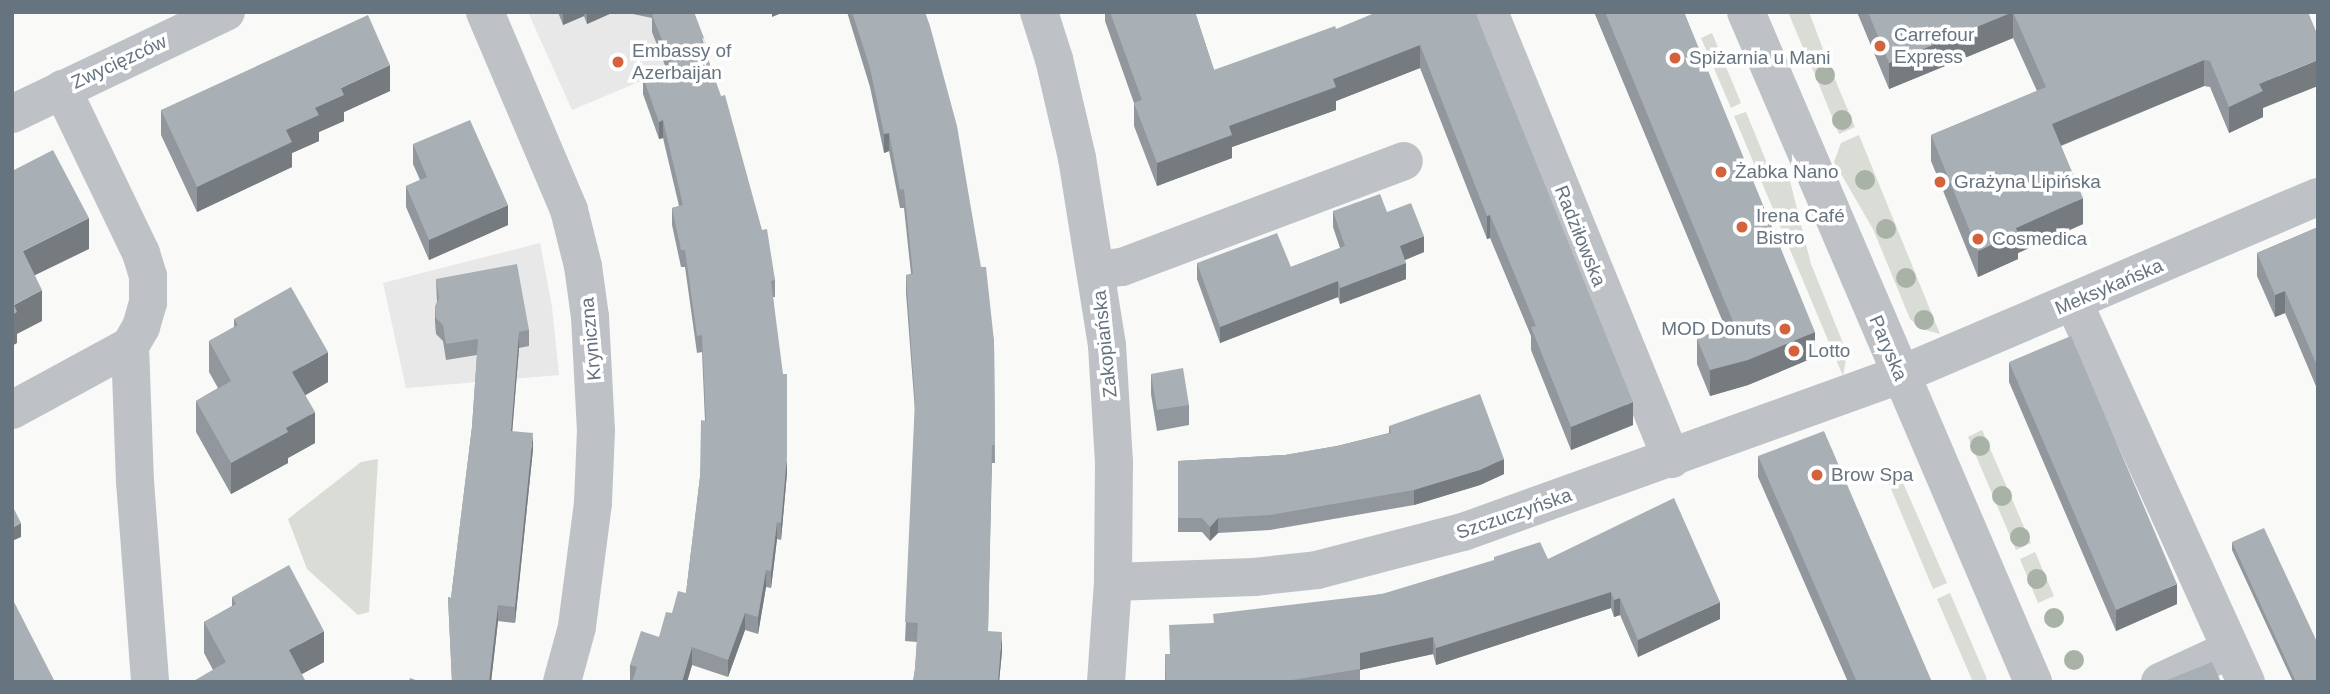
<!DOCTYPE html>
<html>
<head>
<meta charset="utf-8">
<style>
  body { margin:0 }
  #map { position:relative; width:2330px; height:694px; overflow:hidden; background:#f9f9f7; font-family:Arial,sans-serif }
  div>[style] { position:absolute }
  .built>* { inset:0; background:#e7e8e7 }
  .green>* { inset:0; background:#d9ddd6 }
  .minor>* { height:38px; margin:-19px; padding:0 19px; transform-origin:19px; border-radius:19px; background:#bec2c6 }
  .trees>* { width:20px; height:20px; margin:-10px; border-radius:50%; background:#a9b2a7 }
  .wall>* { inset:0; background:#91979c }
  .shaded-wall>* { inset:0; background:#767b7f }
  .building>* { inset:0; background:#a9b0b5 }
  .dots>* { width:19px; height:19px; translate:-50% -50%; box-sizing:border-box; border:4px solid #fff; border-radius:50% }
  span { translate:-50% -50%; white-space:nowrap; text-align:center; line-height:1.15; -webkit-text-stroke:7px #fff; paint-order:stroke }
  .poi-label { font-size:19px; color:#66747f }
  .left { translate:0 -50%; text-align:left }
  .right { translate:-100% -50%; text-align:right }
  .street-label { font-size:19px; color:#66747f }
  .frame { position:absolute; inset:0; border:14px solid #66747f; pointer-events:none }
</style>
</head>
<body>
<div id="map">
  <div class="built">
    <div style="clip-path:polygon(528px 12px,693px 12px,710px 52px,572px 110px)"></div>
    <div style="clip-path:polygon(540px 243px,552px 307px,559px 375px,406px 388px,383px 283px)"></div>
  </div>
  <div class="green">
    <div style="clip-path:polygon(1788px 12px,1809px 12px,1823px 49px,1807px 57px)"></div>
    <div style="clip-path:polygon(1712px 33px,1741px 103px,1731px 108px,1701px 38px)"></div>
    <div style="clip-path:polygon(1826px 58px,1855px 127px,1839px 134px,1811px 65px)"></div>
    <div style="clip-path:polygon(1746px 112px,1769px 168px,1789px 177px,1811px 264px,1847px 353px,1843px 376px,1734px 116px)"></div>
    <div style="clip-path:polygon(1859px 135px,1940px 334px,1922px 329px,1910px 319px,1873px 229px,1834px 162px,1841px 143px)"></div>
    <div style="clip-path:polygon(1982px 430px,2031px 543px,2016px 550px,1968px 437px)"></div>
    <div style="clip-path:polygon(378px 459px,369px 612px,358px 615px,307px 569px,288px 519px,361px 462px)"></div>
    <div style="clip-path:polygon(1896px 467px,1947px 583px,1933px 589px,1884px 472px)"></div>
    <div style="clip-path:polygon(2035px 552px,2054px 596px,2038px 603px,2020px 559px)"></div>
    <div style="clip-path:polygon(1950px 593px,1987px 679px,1982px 682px,1973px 682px,1937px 599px)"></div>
  </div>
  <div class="minor">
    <div style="left:485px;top:12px;width:215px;rotate:67deg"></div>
    <div style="left:569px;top:210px;width:58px;rotate:76deg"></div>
    <div style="left:583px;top:266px;width:51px;rotate:82.2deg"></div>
    <div style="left:590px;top:317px;width:113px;rotate:87deg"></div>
    <div style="left:596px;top:430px;width:73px;rotate:92.4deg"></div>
    <div style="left:593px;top:503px;width:125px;rotate:97.4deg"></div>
    <div style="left:577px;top:627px;width:57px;rotate:105.3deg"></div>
    <div style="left:1039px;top:12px;width:49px;rotate:72.3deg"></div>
    <div style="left:1054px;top:59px;width:102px;rotate:76.9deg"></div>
    <div style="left:1077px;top:158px;width:189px;rotate:80.9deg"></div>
    <div style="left:1107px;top:345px;width:117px;rotate:86.6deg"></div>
    <div style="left:1114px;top:462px;width:120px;rotate:90.5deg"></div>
    <div style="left:1113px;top:582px;width:100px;rotate:94deg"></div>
    <div style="left:1489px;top:12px;width:483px;rotate:67.8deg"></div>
    <div style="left:1746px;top:12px;width:729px;rotate:66.81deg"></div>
    <div style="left:12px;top:114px;width:237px;rotate:-25.5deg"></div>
    <div style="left:1097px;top:270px;width:25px;rotate:-7deg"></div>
    <div style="left:1122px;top:267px;width:301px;rotate:-20.6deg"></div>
    <div style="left:2074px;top:303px;width:416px;rotate:65.6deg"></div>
    <div style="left:130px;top:346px;width:135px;rotate:87.9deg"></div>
    <div style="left:135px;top:481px;width:202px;rotate:85.7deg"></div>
    <div style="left:12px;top:410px;width:134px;rotate:-28.5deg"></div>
    <div style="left:130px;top:346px;width:22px;rotate:-60deg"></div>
    <div style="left:141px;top:327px;width:25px;rotate:-74deg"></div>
    <div style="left:148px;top:303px;width:27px;rotate:-90deg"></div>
    <div style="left:148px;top:276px;width:24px;rotate:-107deg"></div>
    <div style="left:141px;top:253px;width:182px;rotate:-115.7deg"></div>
    <div style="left:1113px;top:582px;width:141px;rotate:-2deg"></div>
    <div style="left:1254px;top:577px;width:63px;rotate:-6.3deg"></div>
    <div style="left:1317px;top:570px;width:151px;rotate:-14.6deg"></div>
    <div style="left:1463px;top:532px;width:464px;rotate:-19.8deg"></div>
    <div style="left:1900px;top:375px;width:454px;rotate:-23.1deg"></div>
    <div style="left:2160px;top:682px;width:78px;rotate:-24.9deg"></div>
  </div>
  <div class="trees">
    <div style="left:1825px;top:75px"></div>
    <div style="left:1842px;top:120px"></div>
    <div style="left:1865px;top:180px"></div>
    <div style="left:1886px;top:229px"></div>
    <div style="left:1906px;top:278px"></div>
    <div style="left:1924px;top:320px"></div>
    <div style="left:1980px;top:446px"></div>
    <div style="left:2002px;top:496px"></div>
    <div style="left:2020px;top:537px"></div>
    <div style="left:2037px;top:579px"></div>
    <div style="left:2054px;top:618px"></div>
    <div style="left:2074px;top:660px"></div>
  </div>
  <div class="wall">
    <div style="clip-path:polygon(558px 12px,614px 12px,587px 24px,584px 16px,563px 25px)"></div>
    <div style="clip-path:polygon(623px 12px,694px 12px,775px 280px,775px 297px,773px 297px,787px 473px,781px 540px,777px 539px,771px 588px,766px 587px,758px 634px,745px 630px,728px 677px,692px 665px,687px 682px,630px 682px,630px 665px,659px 637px,672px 613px,686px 593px,700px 477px,705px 421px,702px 352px,697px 353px,685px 267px,681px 267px,672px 225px,672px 208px,679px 206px,663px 138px,659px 139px,643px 94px,643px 77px,666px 68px,652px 32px,652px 18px)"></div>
    <div style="clip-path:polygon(847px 12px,925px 12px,994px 341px,995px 463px,992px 463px,988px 631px,1002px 651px,999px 682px,913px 682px,915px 669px,917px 642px,905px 641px,915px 411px,906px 293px,906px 275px,911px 274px,904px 208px,900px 208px,889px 151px,884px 153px,870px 87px)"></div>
    <div style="clip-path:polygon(1105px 12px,1195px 12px,1214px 70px,1336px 29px,1475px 12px,1633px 425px,1571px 450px,1531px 350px,1531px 336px,1490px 238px,1487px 239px,1420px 68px,1336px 101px,1336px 110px,1232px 147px,1232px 158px,1157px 186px,1134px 126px,1134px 103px,1105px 21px)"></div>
    <div style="clip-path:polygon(1594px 12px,1684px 12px,1815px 357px,1748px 385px,1710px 396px,1697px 364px,1697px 339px,1725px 327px)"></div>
    <div style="clip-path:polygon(1857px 12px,2308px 12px,2263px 108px,2263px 117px,2229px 133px,2210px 87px,2204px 86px,2061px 146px,2083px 224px,2018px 253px,2018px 259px,1978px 277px,1931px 161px,1931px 135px,2037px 91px,2013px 38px,1889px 89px)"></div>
    <div style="clip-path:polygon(390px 91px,344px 112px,344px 121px,319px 132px,319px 141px,292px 153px,292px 167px,197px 212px,161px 135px,161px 110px)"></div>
    <div style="clip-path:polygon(413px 144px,508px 225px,429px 260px,406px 207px,406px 186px,420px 180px,413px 164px)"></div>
    <div style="clip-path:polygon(1333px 211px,1387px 212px,1424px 252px,1405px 260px,1406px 279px,1340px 304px,1338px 297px,1220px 343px,1197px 279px,1197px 263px,1291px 267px,1340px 248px,1333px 227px)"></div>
    <div style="clip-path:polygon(2318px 227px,2318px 391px,2285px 313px,2275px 317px,2257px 276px,2257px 253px)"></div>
    <div style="clip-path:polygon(436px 279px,529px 330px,529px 346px,519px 348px,512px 431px,533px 449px,515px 623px,498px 621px,491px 682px,452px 682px,448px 597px,451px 598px,472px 427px,477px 355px,446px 360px,443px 341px,436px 334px,435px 322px,435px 307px,437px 302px)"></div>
    <div style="clip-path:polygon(234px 319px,328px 382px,305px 395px,315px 443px,288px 458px,288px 463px,231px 494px,196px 432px,196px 401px,218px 388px,209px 372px,209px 341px,234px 327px)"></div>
    <div style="clip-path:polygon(2009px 362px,2177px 604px,2116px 631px,2009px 382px)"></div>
    <div style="clip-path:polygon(1151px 374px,1189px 405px,1189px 425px,1157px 431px,1151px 394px)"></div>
    <div style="clip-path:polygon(1389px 426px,1504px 474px,1480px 485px,1414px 505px,1270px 530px,1218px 533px,1210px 541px,1202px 532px,1178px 532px,1178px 461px,1285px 455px,1337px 446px,1389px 433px)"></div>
    <div style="clip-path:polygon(1758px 456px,1932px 682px,1848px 682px,1758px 477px)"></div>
    <div style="clip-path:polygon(2232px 542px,2318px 682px,2293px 682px,2232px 550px)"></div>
    <div style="clip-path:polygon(1548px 559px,1720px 619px,1638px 657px,1620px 615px,1614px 617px,1611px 608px,1436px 665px,1433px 654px,1360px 670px,1360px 682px,1165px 682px,1165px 654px,1170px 654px,1213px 623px,1382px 594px)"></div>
    <div style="clip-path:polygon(232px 597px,324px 662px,302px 674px,213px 670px,204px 653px,204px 622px,232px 606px)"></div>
  </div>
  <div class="shaded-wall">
    <div style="clip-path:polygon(563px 12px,584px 12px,584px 16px,563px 25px)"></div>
    <div style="clip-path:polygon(587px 12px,614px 12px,587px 24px)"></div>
    <div style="clip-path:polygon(772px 12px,784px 12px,772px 17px)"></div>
    <div style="clip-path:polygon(2013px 12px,2013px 38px,1889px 89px,1889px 63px)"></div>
    <div style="clip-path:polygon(1420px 45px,1420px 68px,1336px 101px,1336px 110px,1232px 147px,1232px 158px,1157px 186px,1157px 163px,1229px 126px,1333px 79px)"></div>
    <div style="clip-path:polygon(2204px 60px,2204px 86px,2052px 149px,2052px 124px)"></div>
    <div style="clip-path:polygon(2318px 60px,2318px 86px,2263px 108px,2263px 117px,2229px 133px,2229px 107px,2259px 84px)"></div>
    <div style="clip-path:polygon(390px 65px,390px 91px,344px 112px,344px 121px,319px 132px,319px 141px,292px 153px,292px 167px,197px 212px,197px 187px,286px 130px,341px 88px)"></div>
    <div style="clip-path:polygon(663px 120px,663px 138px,659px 139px,659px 122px)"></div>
    <div style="clip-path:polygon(889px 133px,889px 151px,884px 153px,884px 134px)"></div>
    <div style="clip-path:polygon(2083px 198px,2083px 224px,2018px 253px,2018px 259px,1978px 277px,1978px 251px,2016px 228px)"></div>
    <div style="clip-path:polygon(508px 205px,508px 225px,429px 260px,429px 240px)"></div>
    <div style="clip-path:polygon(1490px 215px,1490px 238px,1487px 239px,1487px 216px)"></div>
    <div style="clip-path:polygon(89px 218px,89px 249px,23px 281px,23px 251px)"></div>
    <div style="clip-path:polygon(1424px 236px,1424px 252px,1400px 262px,1400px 246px)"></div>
    <div style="clip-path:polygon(1406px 263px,1406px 279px,1340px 304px,1340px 288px)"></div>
    <div style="clip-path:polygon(1338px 281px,1338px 297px,1220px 343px,1220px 327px)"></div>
    <div style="clip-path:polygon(42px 290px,42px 321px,17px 334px,17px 343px,12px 346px,12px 315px,14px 305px)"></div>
    <div style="clip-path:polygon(2285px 291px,2285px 313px,2275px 317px,2275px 295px)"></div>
    <div style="clip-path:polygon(519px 332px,519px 348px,511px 447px,511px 431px)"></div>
    <div style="clip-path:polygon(1815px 332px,1815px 357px,1748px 385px,1710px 396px,1710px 370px)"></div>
    <div style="clip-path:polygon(328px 352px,328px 382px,292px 403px,292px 372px)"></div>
    <div style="clip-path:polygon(1633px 402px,1633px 425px,1571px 450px,1571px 427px)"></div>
    <div style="clip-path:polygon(315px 412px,315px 443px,288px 458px,288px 463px,231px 494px,231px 463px,286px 428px)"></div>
    <div style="clip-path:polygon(533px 433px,533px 449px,515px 623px,515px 607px)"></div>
    <div style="clip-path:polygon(787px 456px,787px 473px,781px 540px,781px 523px)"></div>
    <div style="clip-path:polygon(1504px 459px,1504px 474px,1480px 485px,1414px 505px,1414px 490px)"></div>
    <div style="clip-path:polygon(1218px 518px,1218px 533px,1210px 541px,1210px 527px)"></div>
    <div style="clip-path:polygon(777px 522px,777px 539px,771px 588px,771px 571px)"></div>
    <div style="clip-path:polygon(21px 523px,21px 537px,12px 541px,12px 528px)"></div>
    <div style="clip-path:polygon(766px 570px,766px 587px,758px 634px,758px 617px)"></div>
    <div style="clip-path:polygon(2177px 584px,2177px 604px,2116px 631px,2116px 610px)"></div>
    <div style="clip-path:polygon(1611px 592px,1611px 608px,1436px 665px,1436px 648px)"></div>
    <div style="clip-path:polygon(1620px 598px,1620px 615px,1614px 617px,1614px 600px)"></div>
    <div style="clip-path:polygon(1720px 602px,1720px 619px,1638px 657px,1638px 640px)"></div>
    <div style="clip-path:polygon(498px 605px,498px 621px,491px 682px,489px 682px)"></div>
    <div style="clip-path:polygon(745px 613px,745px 630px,728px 677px,728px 660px)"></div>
    <div style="clip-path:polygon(324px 631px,324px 662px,289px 681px,289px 650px)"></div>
    <div style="clip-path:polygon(1002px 632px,1002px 651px,999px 682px,998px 682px)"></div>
    <div style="clip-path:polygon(1433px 637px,1433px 654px,1360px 670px,1360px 653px)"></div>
    <div style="clip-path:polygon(692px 647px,692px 665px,687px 682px,682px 682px)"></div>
  </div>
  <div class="building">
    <div style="clip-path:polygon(658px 12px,694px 12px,704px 38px,701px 39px,721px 96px,725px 95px,762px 230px,767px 229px,775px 280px,771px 281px,783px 374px,787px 374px,787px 456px,781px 523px,777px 522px,771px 571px,766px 570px,758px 617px,745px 613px,728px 660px,692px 647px,682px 682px,632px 682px,637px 667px,630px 665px,641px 631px,659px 637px,666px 612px,672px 613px,678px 591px,686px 593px,700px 477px,701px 420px,706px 421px,702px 335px,697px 336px,685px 250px,681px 250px,672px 208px,683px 205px,663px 120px,659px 122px,643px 77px,672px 65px,652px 15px)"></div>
    <div style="clip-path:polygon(852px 12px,925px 12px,930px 26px,957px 126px,981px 267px,986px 267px,994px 341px,995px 445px,992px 445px,988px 631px,1002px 632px,998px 682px,913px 682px,915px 669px,918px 623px,905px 622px,915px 400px,906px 275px,913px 274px,904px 189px,900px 190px,889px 133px,884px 134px,870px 68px)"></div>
    <div style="clip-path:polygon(1110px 12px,1195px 12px,1214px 70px,1335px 26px,1336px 29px,1377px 12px,1475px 12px,1633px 402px,1571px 427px,1531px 327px,1536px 326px,1490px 215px,1487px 216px,1420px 45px,1333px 79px,1336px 87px,1229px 126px,1232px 135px,1157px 163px,1134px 103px,1142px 100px)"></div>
    <div style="clip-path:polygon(1605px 12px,1684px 12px,1815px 332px,1748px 360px,1710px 370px,1697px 339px,1734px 324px)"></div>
    <div style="clip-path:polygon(1868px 12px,2013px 12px,1889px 63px)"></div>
    <div style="clip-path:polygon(2013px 12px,2308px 12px,2318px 36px,2318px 60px,2259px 84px,2263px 91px,2229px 107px,2210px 61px,2204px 60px,2052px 124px,2083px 198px,2016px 228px,2018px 233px,1978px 251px,1931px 135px,2046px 87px)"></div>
    <div style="clip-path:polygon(368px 15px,390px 65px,341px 88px,344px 95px,315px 108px,319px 115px,286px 130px,292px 142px,197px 187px,161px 110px)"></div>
    <div style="clip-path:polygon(470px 120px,508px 205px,429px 240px,406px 186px,427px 177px,413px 144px)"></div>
    <div style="clip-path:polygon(53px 150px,89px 218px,23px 251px,42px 290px,14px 305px,17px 312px,12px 315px,12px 171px)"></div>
    <div style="clip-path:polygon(1380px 194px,1387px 212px,1411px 203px,1424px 236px,1400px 246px,1406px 263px,1340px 288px,1338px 281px,1220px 327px,1197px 263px,1277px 233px,1291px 267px,1345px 246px,1333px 211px)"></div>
    <div style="clip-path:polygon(2318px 227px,2318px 368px,2285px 291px,2275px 295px,2257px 253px)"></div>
    <div style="clip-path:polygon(517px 264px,529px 330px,519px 332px,511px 431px,533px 433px,515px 607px,498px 605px,489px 682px,452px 682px,448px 597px,451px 598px,472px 427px,478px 339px,446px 344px,443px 325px,436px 318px,435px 307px,439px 298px,436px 279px)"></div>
    <div style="clip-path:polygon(291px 287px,328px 352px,292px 372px,315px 412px,286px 428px,288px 432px,231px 463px,196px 401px,231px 381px,209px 341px,238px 325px,234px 319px)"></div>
    <div style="clip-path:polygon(2071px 336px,2177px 584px,2116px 610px,2009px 362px)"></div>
    <div style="clip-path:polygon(1183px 368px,1189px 405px,1157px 410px,1151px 374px)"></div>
    <div style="clip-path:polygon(1480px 394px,1504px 459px,1480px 470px,1414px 490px,1270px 515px,1218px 518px,1210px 527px,1202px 518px,1178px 518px,1178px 461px,1285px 455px,1337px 446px,1391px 433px,1389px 426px)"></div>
    <div style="clip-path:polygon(1824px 431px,1932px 682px,1857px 682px,1758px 456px)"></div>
    <div style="clip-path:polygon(1674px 498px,1720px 602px,1638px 640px,1620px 598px,1614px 600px,1611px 592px,1436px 648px,1433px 637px,1360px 653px,1360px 669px,1280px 682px,1166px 682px,1165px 654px,1170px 654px,1169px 625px,1214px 623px,1213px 614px,1382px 594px,1494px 560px,1494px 557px,1540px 542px,1548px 559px)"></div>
    <div style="clip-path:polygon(12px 505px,21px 523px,12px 528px)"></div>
    <div style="clip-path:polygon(2264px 528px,2318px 644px,2318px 682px,2296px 682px,2232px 542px)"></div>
    <div style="clip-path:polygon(289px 565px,324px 631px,289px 650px,306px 682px,192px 682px,226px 662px,204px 622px,236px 604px,232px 597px)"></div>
    <div style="clip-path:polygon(12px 598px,55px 682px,12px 682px)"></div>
    <div style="clip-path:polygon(2212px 662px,2221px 682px,2162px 682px)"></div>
    <div style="clip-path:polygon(410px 678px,421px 682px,409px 682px)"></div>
  </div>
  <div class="dots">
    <div style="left:1880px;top:46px;background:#d3623d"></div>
    <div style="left:1675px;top:58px;background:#d3623d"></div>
    <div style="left:618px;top:62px;background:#d3623d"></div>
    <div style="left:1721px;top:172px;background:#d3623d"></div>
    <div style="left:1940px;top:182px;background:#d3623d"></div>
    <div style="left:1742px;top:227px;background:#d3623d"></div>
    <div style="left:1978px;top:239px;background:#d3623d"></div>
    <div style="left:1785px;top:329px;background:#d3623d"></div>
    <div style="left:1794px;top:351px;background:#d3623d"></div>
    <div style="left:1817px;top:475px;background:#d3623d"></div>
  </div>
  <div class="poi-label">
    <span class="left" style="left:1894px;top:46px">Carrefour<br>Express</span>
    <span class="left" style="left:632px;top:62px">Embassy of<br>Azerbaijan</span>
    <span class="left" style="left:1689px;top:58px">Spiżarnia u Mani</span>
    <span class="left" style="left:1735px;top:172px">Żabka Nano</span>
    <span class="left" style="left:1954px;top:182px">Grażyna Lipińska</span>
    <span class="left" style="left:1756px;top:227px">Irena Café<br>Bistro</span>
    <span class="left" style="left:1992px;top:239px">Cosmedica</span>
    <span class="right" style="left:1771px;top:329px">MOD Donuts</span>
    <span class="left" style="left:1808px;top:351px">Lotto</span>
    <span class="left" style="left:1831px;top:475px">Brow Spa</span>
  </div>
  <div class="street-label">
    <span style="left:119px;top:62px;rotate:-25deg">Zwycięzców</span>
    <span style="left:1580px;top:236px;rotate:68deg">Radziłowska</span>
    <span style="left:2109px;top:287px;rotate:-23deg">Meksykańska</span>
    <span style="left:591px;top:339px;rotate:-95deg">Kryniczna</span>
    <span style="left:1105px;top:344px;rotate:-96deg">Zakopiańska</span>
    <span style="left:1888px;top:348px;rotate:67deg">Paryska</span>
    <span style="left:1514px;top:514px;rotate:-19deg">Szczuczyńska</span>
  </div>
  <div class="frame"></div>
</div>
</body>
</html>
